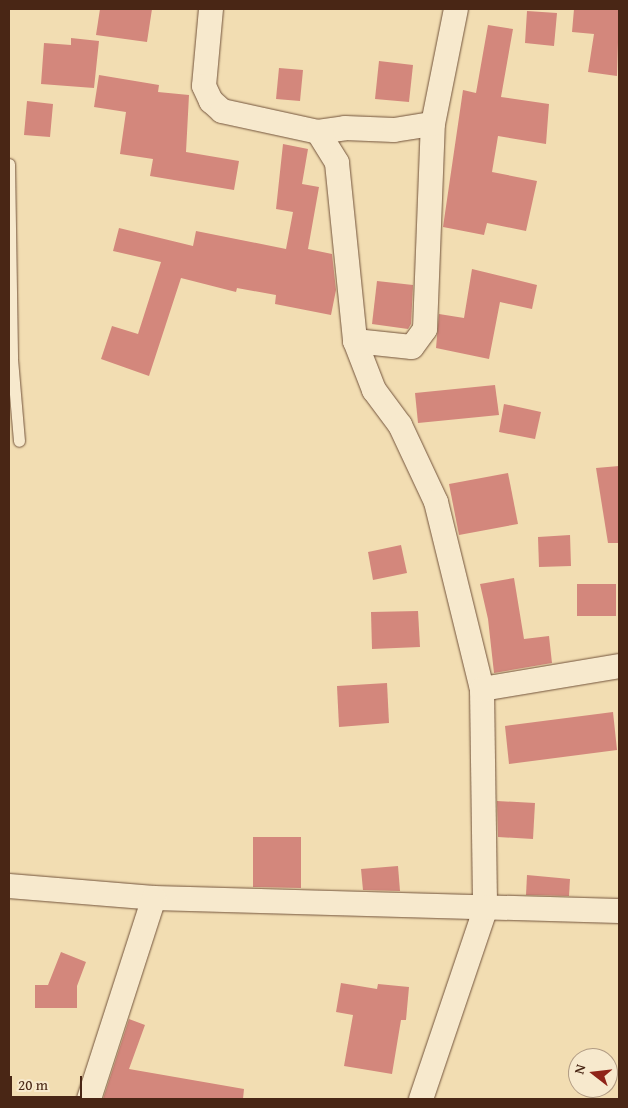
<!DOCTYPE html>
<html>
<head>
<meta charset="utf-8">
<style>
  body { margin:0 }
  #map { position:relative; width:628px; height:1108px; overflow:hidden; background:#f2ddb2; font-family:"Gentium Book Plus",serif }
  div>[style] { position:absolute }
  .building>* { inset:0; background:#d3877c }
  .roads { filter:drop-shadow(0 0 1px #73543c) drop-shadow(0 0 1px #73543c) }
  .lane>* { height:11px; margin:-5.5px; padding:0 5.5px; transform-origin:5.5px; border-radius:5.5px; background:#f7e9cd }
  .street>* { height:24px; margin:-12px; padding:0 12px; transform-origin:12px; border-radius:12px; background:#f7e9cd }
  span { translate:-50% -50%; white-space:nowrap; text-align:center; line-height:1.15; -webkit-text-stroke:5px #f7e9cd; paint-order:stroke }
  .frame { position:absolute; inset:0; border:10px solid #492615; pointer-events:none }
  .north { position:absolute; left:568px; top:1048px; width:50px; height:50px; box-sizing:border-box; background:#f7e9cd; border:1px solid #b19b83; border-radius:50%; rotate:286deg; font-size:14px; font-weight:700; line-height:20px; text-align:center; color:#492615 }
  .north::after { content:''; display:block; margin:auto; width:18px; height:22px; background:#8f2418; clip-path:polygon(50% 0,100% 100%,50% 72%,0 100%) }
  .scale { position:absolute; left:10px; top:1076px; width:72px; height:22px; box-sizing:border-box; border:2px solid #492615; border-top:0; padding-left:6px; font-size:15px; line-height:18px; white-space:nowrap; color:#492615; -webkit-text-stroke:4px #f7e9cd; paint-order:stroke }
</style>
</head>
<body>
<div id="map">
  <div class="building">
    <div style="clip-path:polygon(100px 9px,152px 9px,147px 42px,96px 35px)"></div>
    <div style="clip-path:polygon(574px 9px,619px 9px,617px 76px,588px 72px,594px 34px,572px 32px)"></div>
    <div style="clip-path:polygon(527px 11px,557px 13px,554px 46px,525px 43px)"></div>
    <div style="clip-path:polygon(488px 25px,513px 29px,501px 97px,549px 104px,546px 144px,498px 136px,492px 172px,537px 181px,526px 231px,487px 223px,484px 235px,443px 227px,463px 90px,476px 93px)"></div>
    <div style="clip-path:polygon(71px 38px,99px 41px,94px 88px,41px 84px,44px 43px,71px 45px)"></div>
    <div style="clip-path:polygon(379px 61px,413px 65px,409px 102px,375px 99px)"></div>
    <div style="clip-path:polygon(279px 68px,303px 70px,300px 101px,276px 99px)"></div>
    <div style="clip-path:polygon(99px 75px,159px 85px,158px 92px,189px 95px,186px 152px,239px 161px,234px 190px,150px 176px,153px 159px,120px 154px,126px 112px,94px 107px)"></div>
    <div style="clip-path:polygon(27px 101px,53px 104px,50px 137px,24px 135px)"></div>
    <div style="clip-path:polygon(283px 144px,308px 149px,302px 184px,319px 187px,308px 249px,332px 254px,336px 290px,331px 315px,275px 304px,276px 295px,237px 288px,236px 292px,181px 278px,149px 376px,101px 359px,112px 326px,138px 334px,161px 262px,113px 251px,119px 228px,193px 246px,196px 231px,286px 249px,293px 212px,276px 209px)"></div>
    <div style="clip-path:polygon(472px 269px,537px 285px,532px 309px,500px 302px,489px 359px,436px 348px,439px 314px,464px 318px)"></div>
    <div style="clip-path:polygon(377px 281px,413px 285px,411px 324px,408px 329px,372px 324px)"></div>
    <div style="clip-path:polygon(495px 385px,499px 415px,418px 423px,415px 393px)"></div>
    <div style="clip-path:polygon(504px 404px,541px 412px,535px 439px,499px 432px)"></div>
    <div style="clip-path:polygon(619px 466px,619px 543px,608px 543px,596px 468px)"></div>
    <div style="clip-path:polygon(508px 473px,518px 524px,459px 535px,449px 484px)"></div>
    <div style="clip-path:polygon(570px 535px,571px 566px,539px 567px,538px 537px)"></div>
    <div style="clip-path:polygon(401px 545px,407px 573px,373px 580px,368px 552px)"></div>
    <div style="clip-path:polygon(514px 578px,524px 639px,549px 636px,552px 663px,494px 673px,488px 619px,480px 584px)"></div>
    <div style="clip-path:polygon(577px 584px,616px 584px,616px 616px,577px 616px)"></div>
    <div style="clip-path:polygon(418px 611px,420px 647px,372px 649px,371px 612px)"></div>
    <div style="clip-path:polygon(387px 683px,389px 723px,339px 727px,337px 686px)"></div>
    <div style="clip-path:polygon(613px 712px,617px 750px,509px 764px,505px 726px)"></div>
    <div style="clip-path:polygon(497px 801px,535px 803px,533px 839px,498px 837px)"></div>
    <div style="clip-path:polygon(253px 837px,301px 837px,301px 888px,253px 887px)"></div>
    <div style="clip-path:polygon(398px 866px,400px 891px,363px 890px,361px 869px)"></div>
    <div style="clip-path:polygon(527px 875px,570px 879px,569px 896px,526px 895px)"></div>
    <div style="clip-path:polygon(61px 952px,86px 962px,77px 986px,77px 1008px,35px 1008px,35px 985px,48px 985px)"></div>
    <div style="clip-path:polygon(341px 983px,377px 989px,378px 984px,409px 987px,406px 1020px,401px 1020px,392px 1074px,344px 1066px,353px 1015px,336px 1012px)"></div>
    <div style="clip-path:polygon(129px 1019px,145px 1025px,129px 1069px,244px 1089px,243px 1099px,103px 1099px)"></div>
  </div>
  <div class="roads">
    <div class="lane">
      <div style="left:9px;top:164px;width:195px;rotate:89.1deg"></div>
      <div style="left:12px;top:359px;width:82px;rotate:85.1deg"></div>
    </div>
    <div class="street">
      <div style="left:211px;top:9px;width:77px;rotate:95.2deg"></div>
      <div style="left:204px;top:86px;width:17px;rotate:65deg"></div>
      <div style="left:211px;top:101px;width:15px;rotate:42deg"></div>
      <div style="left:222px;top:111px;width:98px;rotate:12.3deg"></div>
      <div style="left:318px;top:132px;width:27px;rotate:-8deg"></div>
      <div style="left:345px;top:128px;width:49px;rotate:2.3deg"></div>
      <div style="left:394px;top:130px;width:39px;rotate:-9deg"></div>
      <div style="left:318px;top:132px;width:36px;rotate:58deg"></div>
      <div style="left:337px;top:163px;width:179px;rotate:84.2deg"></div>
      <div style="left:355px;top:341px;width:53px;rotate:68.8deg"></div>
      <div style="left:374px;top:390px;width:44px;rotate:53.4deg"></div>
      <div style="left:400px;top:425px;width:85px;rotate:64.9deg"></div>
      <div style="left:436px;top:502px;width:193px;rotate:76.2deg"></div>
      <div style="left:482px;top:689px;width:221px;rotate:89.2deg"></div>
      <div style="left:485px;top:910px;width:200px;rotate:108.7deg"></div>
      <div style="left:355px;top:341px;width:57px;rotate:6deg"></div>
      <div style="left:412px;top:347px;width:22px;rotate:-54deg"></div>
      <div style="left:425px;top:329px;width:205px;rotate:-87.8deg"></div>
      <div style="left:433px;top:124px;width:117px;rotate:-78.7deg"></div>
      <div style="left:482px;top:689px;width:139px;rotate:-9.5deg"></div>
      <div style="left:9px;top:886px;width:145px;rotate:4.7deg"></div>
      <div style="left:154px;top:898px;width:465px;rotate:1.6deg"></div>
      <div style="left:89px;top:1099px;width:211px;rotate:-72.1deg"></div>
    </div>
  </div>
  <div class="frame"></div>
  <div class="north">N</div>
  <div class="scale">20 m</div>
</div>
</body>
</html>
